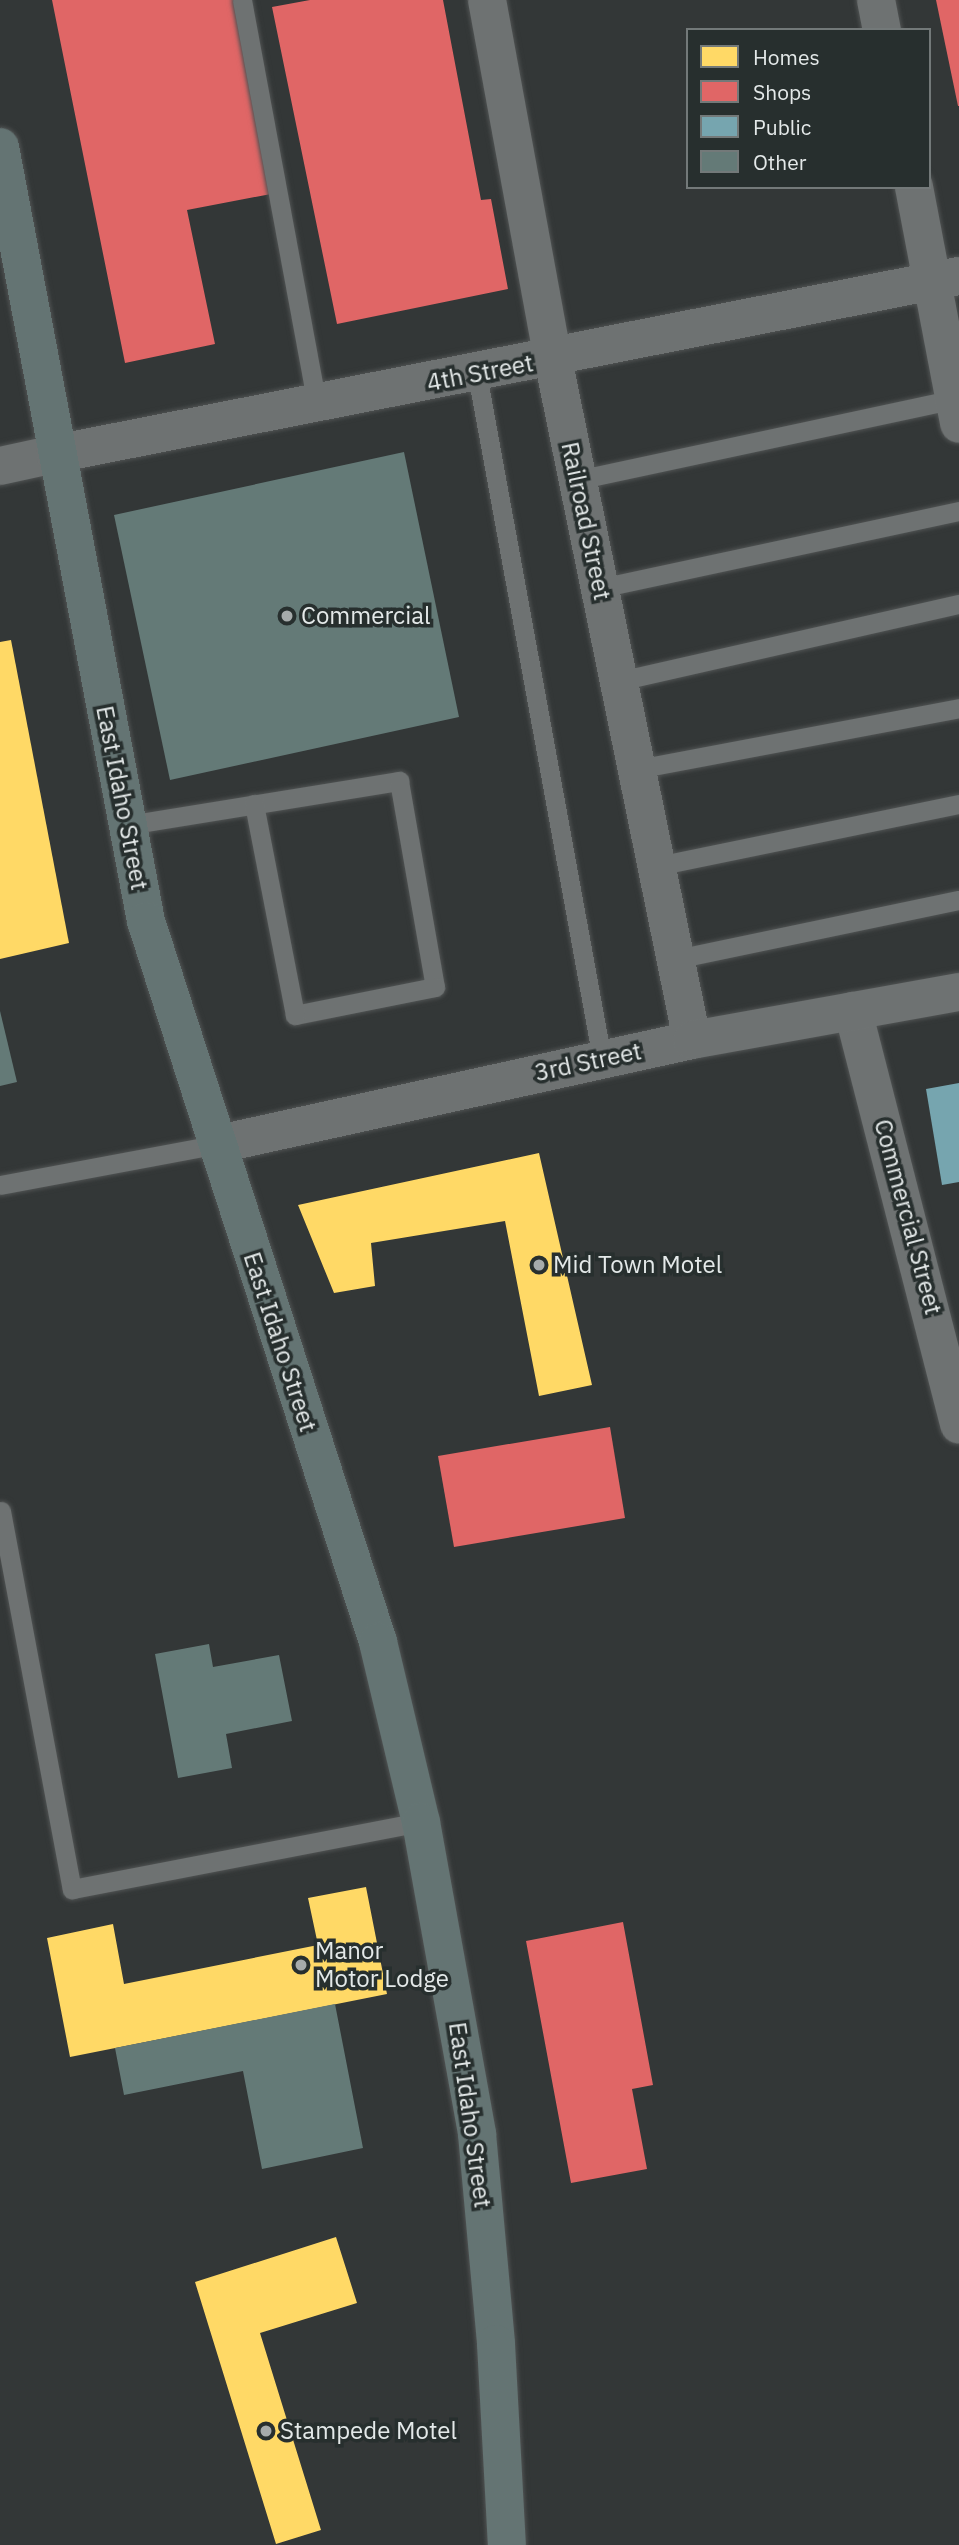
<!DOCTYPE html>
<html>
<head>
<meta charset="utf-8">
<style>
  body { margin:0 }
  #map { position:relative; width:959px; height:2545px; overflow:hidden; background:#333737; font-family:"IBM Plex Sans",sans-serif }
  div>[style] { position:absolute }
  .homes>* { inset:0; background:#ffd966 }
  .shops>* { inset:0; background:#e06666 }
  .public>* { inset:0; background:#76a5af }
  .building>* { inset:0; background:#647a77 }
  .roads { filter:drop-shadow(0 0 2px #505353) drop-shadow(0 0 2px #505353) }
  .lane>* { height:19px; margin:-9.5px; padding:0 9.5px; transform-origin:9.5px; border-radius:9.5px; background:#6e7272 }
  .street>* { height:38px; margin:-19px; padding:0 19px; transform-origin:19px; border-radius:19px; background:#6e7272 }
  .secondary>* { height:38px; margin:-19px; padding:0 19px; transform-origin:19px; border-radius:19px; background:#6e7272 }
  .primary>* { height:38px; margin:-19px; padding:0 19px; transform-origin:19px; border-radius:19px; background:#647473 }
  .dots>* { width:19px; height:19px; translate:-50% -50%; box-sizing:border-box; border:4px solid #272f2e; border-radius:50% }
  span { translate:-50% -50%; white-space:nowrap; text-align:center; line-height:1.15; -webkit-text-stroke:7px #272f2e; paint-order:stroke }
  .street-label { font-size:24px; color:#e4e9e9 }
  .poi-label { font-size:24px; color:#e4e9e9 }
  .left { translate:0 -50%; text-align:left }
  .legend { position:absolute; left:686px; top:28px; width:245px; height:161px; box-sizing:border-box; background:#272f2e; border:2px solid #737979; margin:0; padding:9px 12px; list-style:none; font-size:21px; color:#e4e9e9 }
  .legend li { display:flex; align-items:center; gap:14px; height:35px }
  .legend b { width:35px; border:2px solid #737979 }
</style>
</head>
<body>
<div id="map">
  <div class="homes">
    <div style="clip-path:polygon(11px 640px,69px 943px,0 959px,0 642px)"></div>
    <div style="clip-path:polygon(539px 1153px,592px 1385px,539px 1396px,505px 1221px,371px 1243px,375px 1286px,334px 1293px,298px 1205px)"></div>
    <div style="clip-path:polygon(366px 1887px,387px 1994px,70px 2057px,47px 1938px,113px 1924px,124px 1984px,318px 1945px,308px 1898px)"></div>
    <div style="clip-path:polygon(336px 2237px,357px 2303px,260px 2333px,321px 2530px,276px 2544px,195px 2282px)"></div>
  </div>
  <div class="shops">
    <div style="clip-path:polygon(52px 0,236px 0,271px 194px,187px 210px,215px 344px,125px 363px)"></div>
    <div style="clip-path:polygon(310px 0,443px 0,481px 200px,491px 199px,508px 289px,337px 324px,272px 7px)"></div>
    <div style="clip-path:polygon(936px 0,959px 0,959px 106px,958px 106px)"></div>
    <div style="clip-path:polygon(610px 1427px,625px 1518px,454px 1547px,438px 1456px)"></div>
    <div style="clip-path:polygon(623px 1922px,653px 2085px,632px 2089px,647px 2169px,571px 2183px,526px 1941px)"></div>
  </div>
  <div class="public">
    <div style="clip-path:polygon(959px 1083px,959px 1182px,942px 1185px,926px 1089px)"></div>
  </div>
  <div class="building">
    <div style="clip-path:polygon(404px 452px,459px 717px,170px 780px,114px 515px)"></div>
    <div style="clip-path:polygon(0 1011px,17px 1082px,0 1086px)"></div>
    <div style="clip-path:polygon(209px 1644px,213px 1667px,279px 1655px,292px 1721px,226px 1734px,232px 1768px,178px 1778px,155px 1654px)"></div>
    <div style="clip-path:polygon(335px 2004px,363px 2148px,262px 2169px,243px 2071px,124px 2095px,115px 2048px)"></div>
  </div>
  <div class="roads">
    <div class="lane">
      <div style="left:242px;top:0;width:412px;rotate:79.5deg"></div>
      <div style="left:477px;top:374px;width:696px;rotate:79.66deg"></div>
      <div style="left:577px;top:480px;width:386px;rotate:-12.1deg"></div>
      <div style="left:600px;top:588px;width:367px;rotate:-12.1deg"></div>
      <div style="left:619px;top:681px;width:349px;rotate:-12.8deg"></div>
      <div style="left:637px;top:769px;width:328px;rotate:-10.7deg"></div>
      <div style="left:127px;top:825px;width:276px;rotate:-9.2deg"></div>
      <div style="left:399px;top:781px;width:209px;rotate:80.1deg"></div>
      <div style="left:435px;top:987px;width:143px;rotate:168.7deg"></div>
      <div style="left:295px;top:1015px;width:215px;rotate:-101deg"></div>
      <div style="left:657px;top:866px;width:308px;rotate:-11.6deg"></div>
      <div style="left:676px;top:959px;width:289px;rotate:-11.8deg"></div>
      <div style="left:0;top:1185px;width:223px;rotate:-10.6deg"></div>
      <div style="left:1px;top:1511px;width:385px;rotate:79.4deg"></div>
      <div style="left:72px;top:1889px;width:355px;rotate:-10.9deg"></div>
    </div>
    <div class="street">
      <div style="left:487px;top:0;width:365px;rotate:79.6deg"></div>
      <div style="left:553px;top:359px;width:695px;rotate:78.46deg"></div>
      <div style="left:876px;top:0;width:31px;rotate:79deg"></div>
      <div style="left:914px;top:187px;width:241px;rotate:79.2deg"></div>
      <div style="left:0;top:466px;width:56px;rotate:-12.3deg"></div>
      <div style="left:853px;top:1011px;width:427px;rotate:75.6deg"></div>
    </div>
    <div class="secondary">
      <div style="left:55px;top:454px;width:921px;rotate:-11.14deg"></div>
      <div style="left:219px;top:1144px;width:484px;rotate:-12.4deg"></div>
      <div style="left:692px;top:1040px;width:271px;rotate:-10.2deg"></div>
    </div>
    <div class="primary">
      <div style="left:0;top:147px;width:788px;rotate:79.32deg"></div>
      <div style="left:146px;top:921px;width:757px;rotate:72.16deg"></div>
      <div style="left:378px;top:1642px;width:185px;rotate:76.6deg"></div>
      <div style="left:421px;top:1822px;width:317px;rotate:79.8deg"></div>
      <div style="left:477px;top:2134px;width:211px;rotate:84.8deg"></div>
      <div style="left:496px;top:2344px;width:201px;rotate:86.9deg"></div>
    </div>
  </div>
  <div class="dots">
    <div style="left:287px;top:616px;background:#a6abab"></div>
    <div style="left:539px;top:1265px;background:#a6abab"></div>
    <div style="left:301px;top:1965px;background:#a6abab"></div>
    <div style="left:266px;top:2431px;background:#a6abab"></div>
  </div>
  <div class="street-label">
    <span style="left:480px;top:373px;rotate:-11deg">4th Street</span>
    <span style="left:586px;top:521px;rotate:78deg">Railroad Street</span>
    <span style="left:122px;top:798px;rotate:79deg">East Idaho Street</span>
    <span style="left:588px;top:1062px;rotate:-12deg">3rd Street</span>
    <span style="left:908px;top:1217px;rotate:75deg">Commercial Street</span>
    <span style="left:280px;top:1342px;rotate:72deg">East Idaho Street</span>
    <span style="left:470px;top:2115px;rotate:82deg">East Idaho Street</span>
  </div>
  <div class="poi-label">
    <span class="left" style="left:301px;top:616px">Commercial</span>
    <span class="left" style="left:553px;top:1265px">Mid Town Motel</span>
    <span class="left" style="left:315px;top:1965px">Manor<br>Motor Lodge</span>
    <span class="left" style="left:280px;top:2431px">Stampede Motel</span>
  </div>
  <ul class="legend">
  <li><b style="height:19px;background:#ffd966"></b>Homes</li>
  <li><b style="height:19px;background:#e06666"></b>Shops</li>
  <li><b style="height:19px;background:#76a5af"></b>Public</li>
  <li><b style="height:19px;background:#647a77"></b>Other</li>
  </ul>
</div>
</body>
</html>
